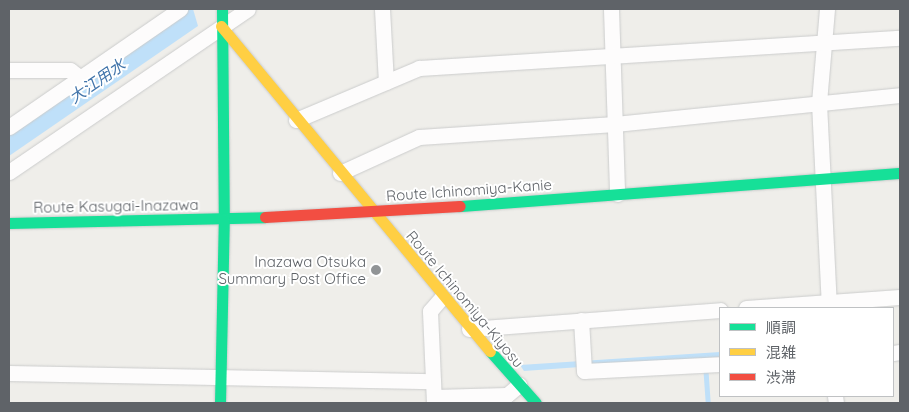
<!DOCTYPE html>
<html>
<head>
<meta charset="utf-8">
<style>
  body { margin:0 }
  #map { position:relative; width:909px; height:412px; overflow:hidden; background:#efeeea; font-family:Quicksand,"Noto Sans JP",sans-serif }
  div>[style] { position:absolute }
  .water>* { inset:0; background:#bfe0f9 }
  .stream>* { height:4.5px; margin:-2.25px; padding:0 2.25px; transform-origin:2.25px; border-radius:2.25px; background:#bfe0f9 }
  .roads { filter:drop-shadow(0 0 1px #cbcccc) drop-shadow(0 0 1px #cbcccc) }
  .street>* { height:15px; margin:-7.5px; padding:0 7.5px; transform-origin:7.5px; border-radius:7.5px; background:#fdfcfc }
  .fast>* { height:11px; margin:-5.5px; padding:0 5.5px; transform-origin:5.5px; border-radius:5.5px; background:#16e098 }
  .slow>* { height:11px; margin:-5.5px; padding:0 5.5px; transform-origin:5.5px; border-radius:5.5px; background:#ffcf43 }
  .jam>* { height:11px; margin:-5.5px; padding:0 5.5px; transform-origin:5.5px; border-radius:5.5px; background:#f24e42 }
  .dots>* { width:14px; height:14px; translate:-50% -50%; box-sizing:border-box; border:2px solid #fff; border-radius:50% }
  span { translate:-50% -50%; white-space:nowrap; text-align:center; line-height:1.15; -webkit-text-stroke:4px #fff; paint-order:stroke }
  .street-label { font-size:15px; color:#5f6368 }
  .poi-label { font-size:15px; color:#5f6368 }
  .right { translate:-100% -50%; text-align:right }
  .water-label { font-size:16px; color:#4174aa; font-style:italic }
  .frame { position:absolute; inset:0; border:10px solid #5f6368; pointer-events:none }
  .legend { position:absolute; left:719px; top:307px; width:175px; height:90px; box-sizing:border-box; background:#fff; border:1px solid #bfc1c3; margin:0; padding:6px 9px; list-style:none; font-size:15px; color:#5f6368 }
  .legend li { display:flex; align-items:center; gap:10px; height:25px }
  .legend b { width:25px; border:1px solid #bfc1c3 }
</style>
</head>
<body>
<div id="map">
  <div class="water">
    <div style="clip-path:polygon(190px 9px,193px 9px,198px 26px,9px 156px,9px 135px)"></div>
    <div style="clip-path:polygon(720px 352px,720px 357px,524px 371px,520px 365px)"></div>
  </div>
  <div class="stream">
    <div style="left:706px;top:371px;width:32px;rotate:86deg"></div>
  </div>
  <div class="roads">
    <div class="street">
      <div style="left:382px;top:9px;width:73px;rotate:86.9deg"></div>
      <div style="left:611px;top:9px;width:185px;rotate:88.1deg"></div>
      <div style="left:827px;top:9px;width:94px;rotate:94.9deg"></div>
      <div style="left:819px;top:103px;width:205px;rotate:87.2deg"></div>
      <div style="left:9px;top:70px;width:61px"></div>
      <div style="left:70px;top:70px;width:10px;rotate:37deg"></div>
      <div style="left:296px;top:120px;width:134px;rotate:-22.9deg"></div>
      <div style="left:419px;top:68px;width:482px;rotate:-3.6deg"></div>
      <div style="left:9px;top:127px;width:208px;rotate:-34.6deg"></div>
      <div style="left:9px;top:172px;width:289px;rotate:-34.3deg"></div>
      <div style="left:340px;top:173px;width:87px;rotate:-24.5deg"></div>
      <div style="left:419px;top:137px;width:196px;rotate:-3.8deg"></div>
      <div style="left:615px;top:124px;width:286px;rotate:-5.8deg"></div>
      <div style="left:746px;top:308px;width:154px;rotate:-4.1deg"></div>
      <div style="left:581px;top:320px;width:51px;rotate:86.6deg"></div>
      <div style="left:584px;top:371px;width:136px;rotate:-2.9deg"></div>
      <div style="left:469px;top:329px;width:252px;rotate:-4.3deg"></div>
      <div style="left:893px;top:353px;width:7px;rotate:-8deg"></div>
      <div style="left:9px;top:373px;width:424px;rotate:1.1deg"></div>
      <div style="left:835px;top:396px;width:7px;rotate:82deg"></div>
      <div style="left:434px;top:397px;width:73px;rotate:-1.6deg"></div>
      <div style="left:507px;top:395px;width:16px;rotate:-40deg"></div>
      <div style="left:434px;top:403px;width:92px;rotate:-92.5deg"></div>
      <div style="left:430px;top:311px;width:18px;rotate:-49deg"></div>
    </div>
    <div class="fast">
      <div style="left:222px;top:9px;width:210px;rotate:89.5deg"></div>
      <div style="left:460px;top:206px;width:441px;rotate:-4.3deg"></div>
      <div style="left:9px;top:223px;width:256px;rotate:-1.3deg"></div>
      <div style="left:490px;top:351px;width:69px;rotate:48.5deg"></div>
      <div style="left:220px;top:403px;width:184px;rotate:-88.8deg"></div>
    </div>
    <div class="slow">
      <div style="left:221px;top:26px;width:422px;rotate:50.4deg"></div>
    </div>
    <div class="jam">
      <div style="left:265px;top:217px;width:195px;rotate:-3.2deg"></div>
    </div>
  </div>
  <div class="dots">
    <div style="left:376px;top:270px;background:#919496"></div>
  </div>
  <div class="street-label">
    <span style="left:469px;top:190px;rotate:-4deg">Route Ichinomiya-Kanie</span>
    <span style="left:116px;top:206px;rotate:-1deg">Route Kasugai-Inazawa</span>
    <span style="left:465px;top:299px;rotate:50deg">Route Ichinomiya-Kiyosu</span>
  </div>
  <div class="poi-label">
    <span class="right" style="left:366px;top:270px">Inazawa Otsuka<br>Summary Post Office</span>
  </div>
  <div class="water-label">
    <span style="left:97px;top:81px;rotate:-35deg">大江用水</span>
  </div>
  <div class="frame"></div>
  <ul class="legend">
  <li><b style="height:6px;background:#16e098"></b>順調</li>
  <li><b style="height:6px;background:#ffcf43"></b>混雑</li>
  <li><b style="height:6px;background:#f24e42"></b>渋滞</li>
  </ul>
</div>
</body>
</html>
